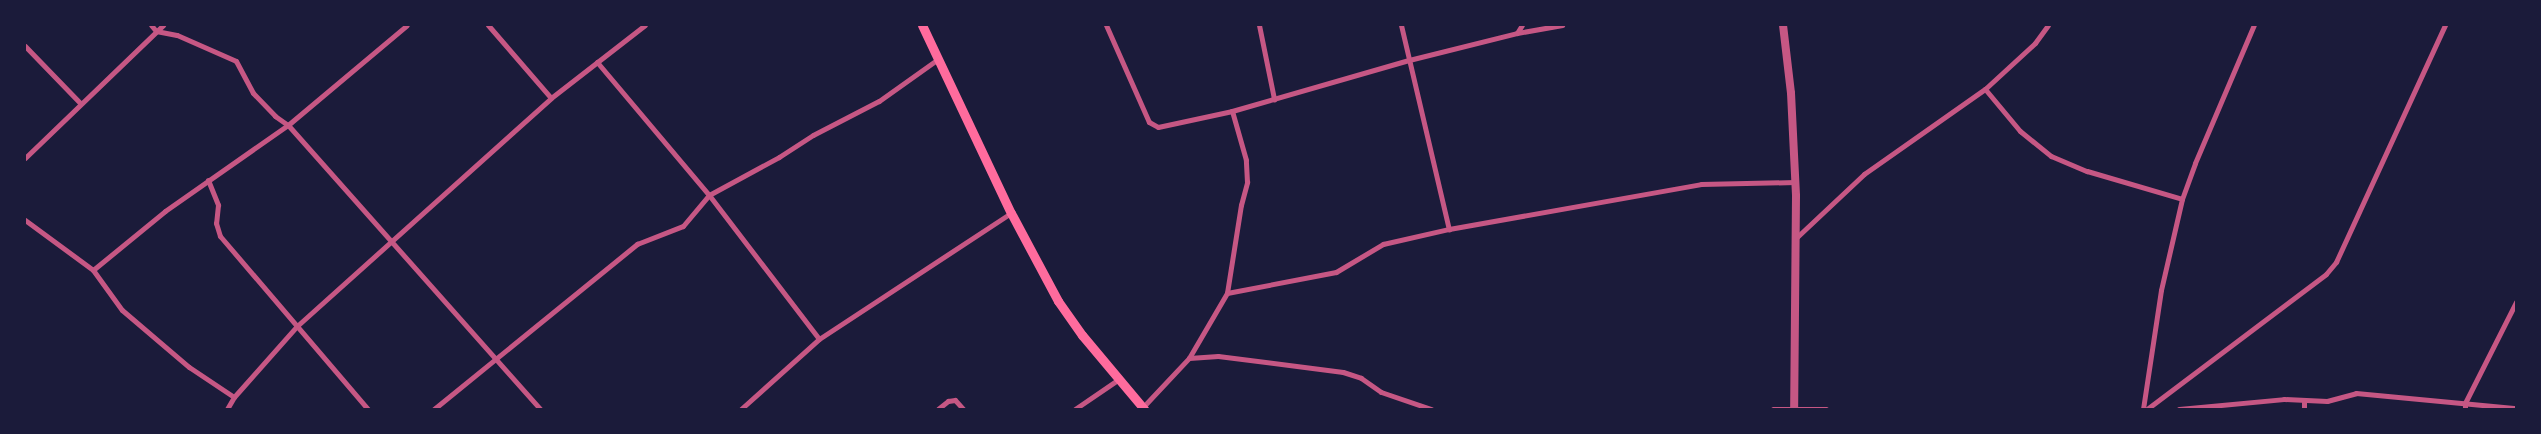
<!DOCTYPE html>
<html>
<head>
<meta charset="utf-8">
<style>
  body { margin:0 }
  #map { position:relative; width:2541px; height:434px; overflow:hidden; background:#1b1b3a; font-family:Ubuntu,sans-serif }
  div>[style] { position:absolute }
  .minor>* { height:5px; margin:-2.5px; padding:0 2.5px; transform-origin:2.5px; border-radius:2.5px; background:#c65784 }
  .tertiary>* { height:8px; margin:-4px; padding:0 4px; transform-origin:4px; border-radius:4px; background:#c65784 }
  .secondary>* { height:9px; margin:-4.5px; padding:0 4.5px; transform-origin:4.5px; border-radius:4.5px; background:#ff6b9d }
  span { translate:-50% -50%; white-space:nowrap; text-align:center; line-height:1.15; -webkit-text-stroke:4px #1b1b3a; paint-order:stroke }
  .frame { position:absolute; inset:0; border:26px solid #1b1b3a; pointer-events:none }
</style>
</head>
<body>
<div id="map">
  <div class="minor">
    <div style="left:151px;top:25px;width:8px;rotate:50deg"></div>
    <div style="left:156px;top:31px;width:21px;rotate:11deg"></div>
    <div style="left:177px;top:35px;width:64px;rotate:23.8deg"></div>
    <div style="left:236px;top:61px;width:36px;rotate:62deg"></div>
    <div style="left:253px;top:93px;width:32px;rotate:46deg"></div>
    <div style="left:275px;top:116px;width:16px;rotate:35deg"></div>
    <div style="left:288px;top:125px;width:380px;rotate:48.4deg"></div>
    <div style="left:488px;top:25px;width:96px;rotate:49.2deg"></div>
    <div style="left:1106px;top:25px;width:106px;rotate:66.1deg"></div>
    <div style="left:1149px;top:122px;width:10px;rotate:29deg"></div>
    <div style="left:1158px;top:127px;width:76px;rotate:-12.2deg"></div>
    <div style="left:1232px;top:111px;width:184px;rotate:-16.1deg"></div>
    <div style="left:1409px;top:60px;width:111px;rotate:-14deg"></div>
    <div style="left:1517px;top:33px;width:46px;rotate:-10.1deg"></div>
    <div style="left:1259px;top:25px;width:76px;rotate:78.5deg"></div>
    <div style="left:1401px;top:25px;width:210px;rotate:76.8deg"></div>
    <div style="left:1517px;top:33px;width:9px;rotate:-58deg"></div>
    <div style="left:25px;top:46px;width:79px;rotate:46deg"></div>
    <div style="left:597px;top:62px;width:174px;rotate:49.9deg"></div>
    <div style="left:709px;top:195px;width:181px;rotate:52.6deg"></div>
    <div style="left:1985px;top:89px;width:55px;rotate:50.2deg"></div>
    <div style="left:2020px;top:131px;width:40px;rotate:39deg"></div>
    <div style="left:2051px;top:156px;width:39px;rotate:23deg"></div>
    <div style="left:2087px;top:171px;width:99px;rotate:16.4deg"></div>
    <div style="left:25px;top:158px;width:192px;rotate:-43.9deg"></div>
    <div style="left:208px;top:180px;width:27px;rotate:68deg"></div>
    <div style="left:218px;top:205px;width:18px;rotate:96deg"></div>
    <div style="left:216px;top:223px;width:14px;rotate:73deg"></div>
    <div style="left:220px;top:236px;width:228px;rotate:49.5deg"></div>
    <div style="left:25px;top:220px;width:84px;rotate:36.3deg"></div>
    <div style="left:93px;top:270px;width:49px;rotate:54.1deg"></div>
    <div style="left:122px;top:310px;width:88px;rotate:40.4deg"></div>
    <div style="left:189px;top:367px;width:54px;rotate:33.7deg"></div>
    <div style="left:1797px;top:237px;width:92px;rotate:-43.2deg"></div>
    <div style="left:1864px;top:174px;width:148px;rotate:-35.1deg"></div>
    <div style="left:1985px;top:89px;width:68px;rotate:-42.6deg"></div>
    <div style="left:2035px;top:43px;width:22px;rotate:-54deg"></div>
    <div style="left:93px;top:270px;width:93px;rotate:-39.3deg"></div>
    <div style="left:165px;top:211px;width:150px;rotate:-35deg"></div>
    <div style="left:288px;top:125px;width:155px;rotate:-40deg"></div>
    <div style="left:1227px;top:293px;width:111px;rotate:-10.9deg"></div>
    <div style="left:1336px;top:272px;width:55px;rotate:-30.8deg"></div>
    <div style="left:1383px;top:244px;width:68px;rotate:-12.8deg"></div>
    <div style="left:1449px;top:229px;width:256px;rotate:-10.1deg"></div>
    <div style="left:1701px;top:184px;width:94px;rotate:-1.2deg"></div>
    <div style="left:1189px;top:358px;width:29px;rotate:-4deg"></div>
    <div style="left:1218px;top:356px;width:126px;rotate:7.3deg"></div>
    <div style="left:1343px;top:372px;width:19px;rotate:18deg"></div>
    <div style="left:1361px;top:378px;width:24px;rotate:35deg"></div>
    <div style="left:1381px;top:392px;width:53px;rotate:18.8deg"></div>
    <div style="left:2304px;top:401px;width:8px;rotate:90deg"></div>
    <div style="left:1143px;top:407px;width:67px;rotate:-46.8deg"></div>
    <div style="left:1189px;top:358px;width:75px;rotate:-59.7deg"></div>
    <div style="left:1227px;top:293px;width:89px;rotate:-81deg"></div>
    <div style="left:1241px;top:205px;width:24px;rotate:-75deg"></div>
    <div style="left:1247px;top:182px;width:22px;rotate:-93deg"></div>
    <div style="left:1246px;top:160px;width:51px;rotate:-105.9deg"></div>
    <div style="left:227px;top:409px;width:14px;rotate:-60deg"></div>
    <div style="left:234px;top:397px;width:95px;rotate:-48.4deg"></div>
    <div style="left:297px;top:326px;width:341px;rotate:-41.9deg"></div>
    <div style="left:551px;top:98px;width:119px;rotate:-37.8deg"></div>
    <div style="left:434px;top:409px;width:262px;rotate:-39.1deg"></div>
    <div style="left:637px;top:244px;width:49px;rotate:-21.4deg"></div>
    <div style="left:683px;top:226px;width:40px;rotate:-50deg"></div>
    <div style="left:709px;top:195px;width:80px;rotate:-28.5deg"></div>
    <div style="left:779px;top:157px;width:40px;rotate:-32.9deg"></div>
    <div style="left:813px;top:135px;width:74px;rotate:-27.3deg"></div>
    <div style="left:879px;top:101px;width:72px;rotate:-35.4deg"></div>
    <div style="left:741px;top:409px;width:105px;rotate:-41.9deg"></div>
    <div style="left:819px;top:339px;width:230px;rotate:-33.3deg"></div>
    <div style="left:938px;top:409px;width:13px;rotate:-39deg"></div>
    <div style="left:948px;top:401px;width:7px;rotate:-8deg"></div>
    <div style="left:955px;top:400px;width:12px;rotate:48deg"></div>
    <div style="left:1075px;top:409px;width:53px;rotate:-34.3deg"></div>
    <div style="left:1773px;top:409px;width:53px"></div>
    <div style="left:2143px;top:409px;width:120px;rotate:-81.4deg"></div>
    <div style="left:2161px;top:290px;width:93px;rotate:-77deg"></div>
    <div style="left:2182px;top:199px;width:38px;rotate:-70deg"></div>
    <div style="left:2195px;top:163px;width:150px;rotate:-66.9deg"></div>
    <div style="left:2147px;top:409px;width:224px;rotate:-37deg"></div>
    <div style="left:2326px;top:274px;width:16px;rotate:-50deg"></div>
    <div style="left:2336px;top:262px;width:261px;rotate:-65.3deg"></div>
    <div style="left:2179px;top:409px;width:105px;rotate:-5.4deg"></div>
    <div style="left:2284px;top:399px;width:43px;rotate:2.7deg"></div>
    <div style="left:2327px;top:401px;width:30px;rotate:-15deg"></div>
    <div style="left:2356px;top:393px;width:161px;rotate:5.4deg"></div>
    <div style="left:2465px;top:409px;width:6px;rotate:-90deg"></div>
    <div style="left:2465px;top:403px;width:113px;rotate:-63.2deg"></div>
  </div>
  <div class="tertiary">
    <div style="left:1783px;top:25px;width:68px;rotate:83.3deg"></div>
    <div style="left:1791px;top:93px;width:103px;rotate:87.2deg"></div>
    <div style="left:1796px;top:196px;width:213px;rotate:90.5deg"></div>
  </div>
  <div class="secondary">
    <div style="left:922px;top:25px;width:208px;rotate:64.7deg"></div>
    <div style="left:1011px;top:213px;width:100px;rotate:61.9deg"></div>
    <div style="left:1058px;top:301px;width:42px;rotate:54.8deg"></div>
    <div style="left:1082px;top:335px;width:97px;rotate:50deg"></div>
  </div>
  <div class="frame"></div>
</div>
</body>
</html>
